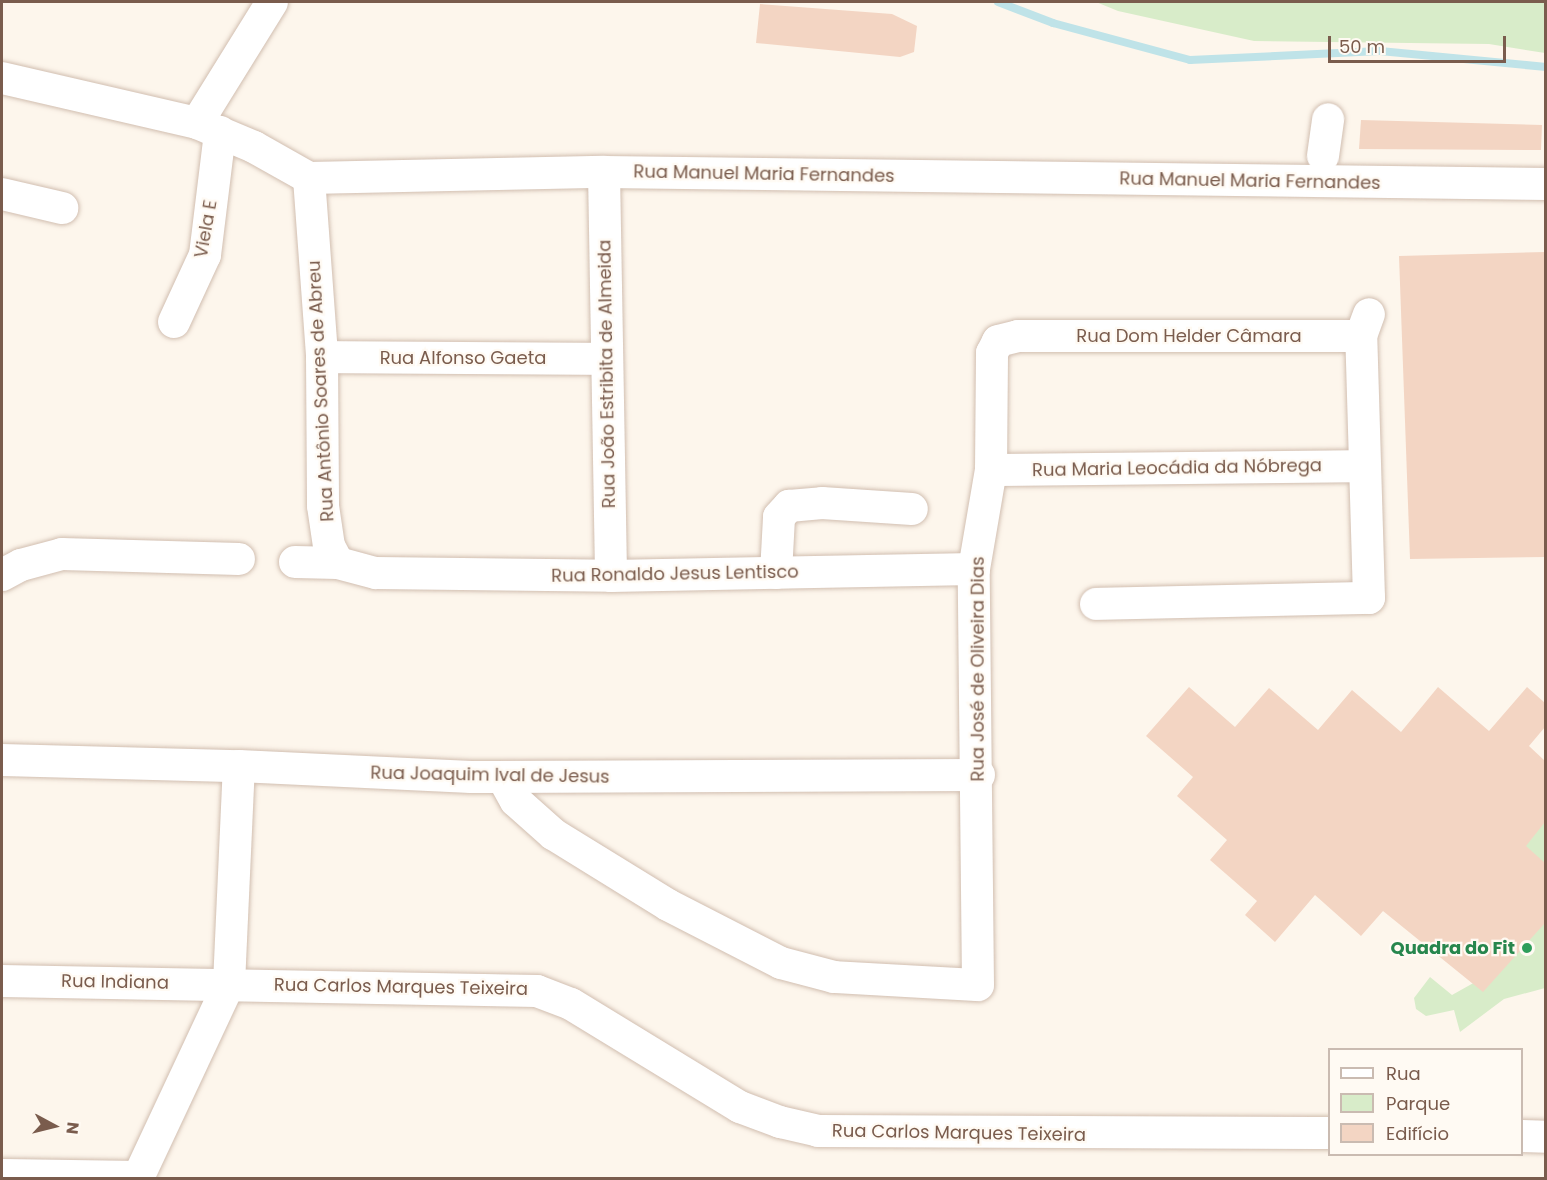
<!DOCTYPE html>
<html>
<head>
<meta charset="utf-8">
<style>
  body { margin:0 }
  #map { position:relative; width:1547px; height:1180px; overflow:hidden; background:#fdf6ec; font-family:Poppins,sans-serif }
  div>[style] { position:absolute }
  .green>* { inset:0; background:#d8ecc9 }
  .stream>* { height:8px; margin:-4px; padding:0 4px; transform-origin:4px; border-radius:4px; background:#bfe3e8 }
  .building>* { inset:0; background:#f3d5c3 }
  .roads { filter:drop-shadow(0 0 2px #d1beb0) drop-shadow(0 0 2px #d1beb0) }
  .minor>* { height:32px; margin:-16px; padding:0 16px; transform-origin:16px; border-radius:16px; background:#fff }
  .dots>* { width:16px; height:16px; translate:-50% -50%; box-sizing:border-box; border:3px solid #fffaf3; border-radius:50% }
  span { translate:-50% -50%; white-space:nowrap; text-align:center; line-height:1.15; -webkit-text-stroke:4.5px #fffaf3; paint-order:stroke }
  .street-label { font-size:18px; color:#7a5c4d }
  .leisure-label { font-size:18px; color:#27864d; font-weight:700 }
  .right { translate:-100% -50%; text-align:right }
  .frame { position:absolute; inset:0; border:3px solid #7a5c4d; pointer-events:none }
  .legend { position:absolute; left:1328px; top:1048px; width:195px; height:108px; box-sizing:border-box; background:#fffaf3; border:2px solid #cabbb1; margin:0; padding:8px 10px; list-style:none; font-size:18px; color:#7a5c4d }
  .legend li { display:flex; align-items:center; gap:12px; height:30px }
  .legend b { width:30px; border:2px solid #cabbb1 }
  .north { position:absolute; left:24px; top:1096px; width:60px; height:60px; -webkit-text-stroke:4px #fffaf3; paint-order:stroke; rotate:97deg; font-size:16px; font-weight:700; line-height:24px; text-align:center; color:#7a5c4d }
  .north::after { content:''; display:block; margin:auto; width:21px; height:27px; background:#7a5c4d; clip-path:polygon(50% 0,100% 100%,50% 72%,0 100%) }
  .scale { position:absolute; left:1328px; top:36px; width:178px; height:27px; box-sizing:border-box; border:3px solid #7a5c4d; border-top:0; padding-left:8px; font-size:18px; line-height:21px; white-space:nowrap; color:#7a5c4d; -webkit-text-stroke:4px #fffaf3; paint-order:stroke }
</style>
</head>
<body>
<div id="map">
  <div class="green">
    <div style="clip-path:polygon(1096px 2px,1545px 2px,1545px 53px,1489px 44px,1254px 41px,1118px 11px)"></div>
    <div style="clip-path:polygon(1538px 805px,1545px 805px,1545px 893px,1537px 878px,1507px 847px)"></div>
    <div style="clip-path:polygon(1535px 906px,1545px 907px,1545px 988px,1504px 999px,1460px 1032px,1454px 1010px,1426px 1016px,1416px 1009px,1414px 998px,1430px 977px,1452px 995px,1477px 981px)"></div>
  </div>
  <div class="stream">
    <div style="left:998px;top:2px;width:59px;rotate:20.9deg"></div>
    <div style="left:1053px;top:23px;width:142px;rotate:15.1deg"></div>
    <div style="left:1190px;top:60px;width:190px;rotate:-2.7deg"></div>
    <div style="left:1380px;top:51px;width:167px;rotate:5.5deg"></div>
  </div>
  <div class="building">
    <div style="clip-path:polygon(760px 4px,892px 14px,917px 26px,914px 52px,900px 57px,756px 43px)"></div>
    <div style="clip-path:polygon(1361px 120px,1542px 125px,1541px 150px,1359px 149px)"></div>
    <div style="clip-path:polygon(1545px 252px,1545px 557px,1410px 559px,1399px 256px)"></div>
    <div style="clip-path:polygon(1189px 687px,1235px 727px,1269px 688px,1318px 730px,1352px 690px,1401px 732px,1438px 687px,1489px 731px,1527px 687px,1545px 703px,1545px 727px,1529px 746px,1545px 761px,1545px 822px,1526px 846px,1545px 863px,1545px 923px,1483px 992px,1383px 911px,1361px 936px,1315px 895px,1275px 942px,1245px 915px,1257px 901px,1210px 860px,1227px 840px,1177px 796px,1193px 777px,1146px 736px)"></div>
  </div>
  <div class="roads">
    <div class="minor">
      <div style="left:2px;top:78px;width:200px;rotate:13deg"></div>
      <div style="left:197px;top:123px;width:62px;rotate:22.8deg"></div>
      <div style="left:254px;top:147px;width:63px;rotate:29.4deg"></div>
      <div style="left:309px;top:178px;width:295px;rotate:-1.2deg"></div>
      <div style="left:604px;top:172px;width:942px;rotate:0.73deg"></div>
      <div style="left:197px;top:123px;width:142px;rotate:-58.2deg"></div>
      <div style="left:1323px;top:156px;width:37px;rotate:-82deg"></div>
      <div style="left:604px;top:172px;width:404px;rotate:89deg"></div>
      <div style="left:309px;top:178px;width:179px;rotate:85.8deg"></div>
      <div style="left:322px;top:357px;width:149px;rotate:89.6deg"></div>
      <div style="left:323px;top:506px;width:40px;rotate:81.5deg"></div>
      <div style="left:329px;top:546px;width:19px;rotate:62deg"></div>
      <div style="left:338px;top:563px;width:39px;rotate:15deg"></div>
      <div style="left:376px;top:573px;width:235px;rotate:0.7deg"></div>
      <div style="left:611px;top:576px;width:363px;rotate:-1.1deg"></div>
      <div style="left:2px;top:194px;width:62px;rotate:13.1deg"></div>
      <div style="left:174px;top:322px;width:74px;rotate:-65.2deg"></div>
      <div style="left:205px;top:255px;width:124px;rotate:-83deg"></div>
      <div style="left:322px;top:357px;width:283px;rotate:0.4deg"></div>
      <div style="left:991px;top:470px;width:371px;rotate:-0.6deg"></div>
      <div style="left:295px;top:562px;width:43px;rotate:1.3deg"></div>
      <div style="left:776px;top:573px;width:56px;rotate:-86.9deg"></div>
      <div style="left:779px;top:517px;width:15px;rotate:-48deg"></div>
      <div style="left:789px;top:506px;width:33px;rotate:-5deg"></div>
      <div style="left:822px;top:503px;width:90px;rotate:3.8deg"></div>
      <div style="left:2px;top:575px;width:21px;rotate:-28deg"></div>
      <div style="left:21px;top:565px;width:42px;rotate:-15deg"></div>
      <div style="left:62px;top:554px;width:177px;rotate:1.6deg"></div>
      <div style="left:1096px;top:604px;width:273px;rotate:-1.3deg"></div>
      <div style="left:1369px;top:598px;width:262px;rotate:-91.7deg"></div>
      <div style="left:1361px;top:336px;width:23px;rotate:-70deg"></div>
      <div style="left:2px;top:760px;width:237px;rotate:1.5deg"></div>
      <div style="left:239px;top:766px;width:232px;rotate:2.7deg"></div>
      <div style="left:471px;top:777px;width:508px;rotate:-0.23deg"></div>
      <div style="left:503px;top:778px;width:26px;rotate:61deg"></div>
      <div style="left:516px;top:801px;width:50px;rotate:41.7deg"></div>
      <div style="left:553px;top:834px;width:135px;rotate:31.7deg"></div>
      <div style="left:668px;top:905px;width:127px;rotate:27.2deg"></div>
      <div style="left:781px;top:963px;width:55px;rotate:14.8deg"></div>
      <div style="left:834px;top:977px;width:144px;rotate:3.2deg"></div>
      <div style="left:978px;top:985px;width:416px;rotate:-90.6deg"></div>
      <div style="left:974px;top:569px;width:100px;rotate:-80.3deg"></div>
      <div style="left:991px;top:470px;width:117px;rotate:-89.5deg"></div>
      <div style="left:992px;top:353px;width:13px;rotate:-63deg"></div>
      <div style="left:998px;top:341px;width:21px;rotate:-14deg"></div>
      <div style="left:1018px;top:336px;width:343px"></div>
      <div style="left:2px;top:981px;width:535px;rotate:1.07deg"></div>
      <div style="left:537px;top:991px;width:36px;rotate:21deg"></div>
      <div style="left:571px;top:1004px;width:198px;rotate:31.4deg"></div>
      <div style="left:740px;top:1107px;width:43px;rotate:20.6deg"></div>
      <div style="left:780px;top:1122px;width:39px;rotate:13deg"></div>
      <div style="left:818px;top:1131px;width:512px;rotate:0.22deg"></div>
      <div style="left:1522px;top:1136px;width:24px;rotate:2deg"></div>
      <div style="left:2px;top:1175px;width:137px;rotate:0.8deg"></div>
      <div style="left:138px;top:1178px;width:214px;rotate:-64.9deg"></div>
      <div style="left:229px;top:984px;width:218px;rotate:-87.4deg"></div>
    </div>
  </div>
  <div class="dots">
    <div style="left:1527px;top:948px;background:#2e9e5b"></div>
  </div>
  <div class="street-label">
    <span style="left:764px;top:174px;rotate:1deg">Rua Manuel Maria Fernandes</span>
    <span style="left:1250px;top:181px;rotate:1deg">Rua Manuel Maria Fernandes</span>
    <span style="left:206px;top:229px;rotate:-80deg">Viela E</span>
    <span style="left:1189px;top:336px">Rua Dom Helder Câmara</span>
    <span style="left:463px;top:358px">Rua Alfonso Gaeta</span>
    <span style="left:607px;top:374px;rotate:-91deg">Rua João Estribita de Almeida</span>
    <span style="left:321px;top:391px;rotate:-93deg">Rua Antônio Soares de Abreu</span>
    <span style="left:1177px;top:468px;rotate:-1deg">Rua Maria Leocádia da Nóbrega</span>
    <span style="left:675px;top:574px;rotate:-1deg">Rua Ronaldo Jesus Lentisco</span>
    <span style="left:978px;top:669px;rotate:-90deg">Rua José de Oliveira Dias</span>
    <span style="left:490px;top:775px;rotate:1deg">Rua Joaquim Ival de Jesus</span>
    <span style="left:115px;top:982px;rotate:1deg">Rua Indiana</span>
    <span style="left:401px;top:987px;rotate:1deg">Rua Carlos Marques Teixeira</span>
    <span style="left:959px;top:1133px;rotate:1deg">Rua Carlos Marques Teixeira</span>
  </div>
  <div class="leisure-label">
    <span class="right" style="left:1515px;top:948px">Quadra do Fit</span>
  </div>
  <div class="frame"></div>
  <ul class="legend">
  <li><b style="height:8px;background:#fff"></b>Rua</li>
  <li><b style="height:16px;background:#d8ecc9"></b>Parque</li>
  <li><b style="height:16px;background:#f3d5c3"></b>Edifício</li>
  </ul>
  <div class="north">N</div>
  <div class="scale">50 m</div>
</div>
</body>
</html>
